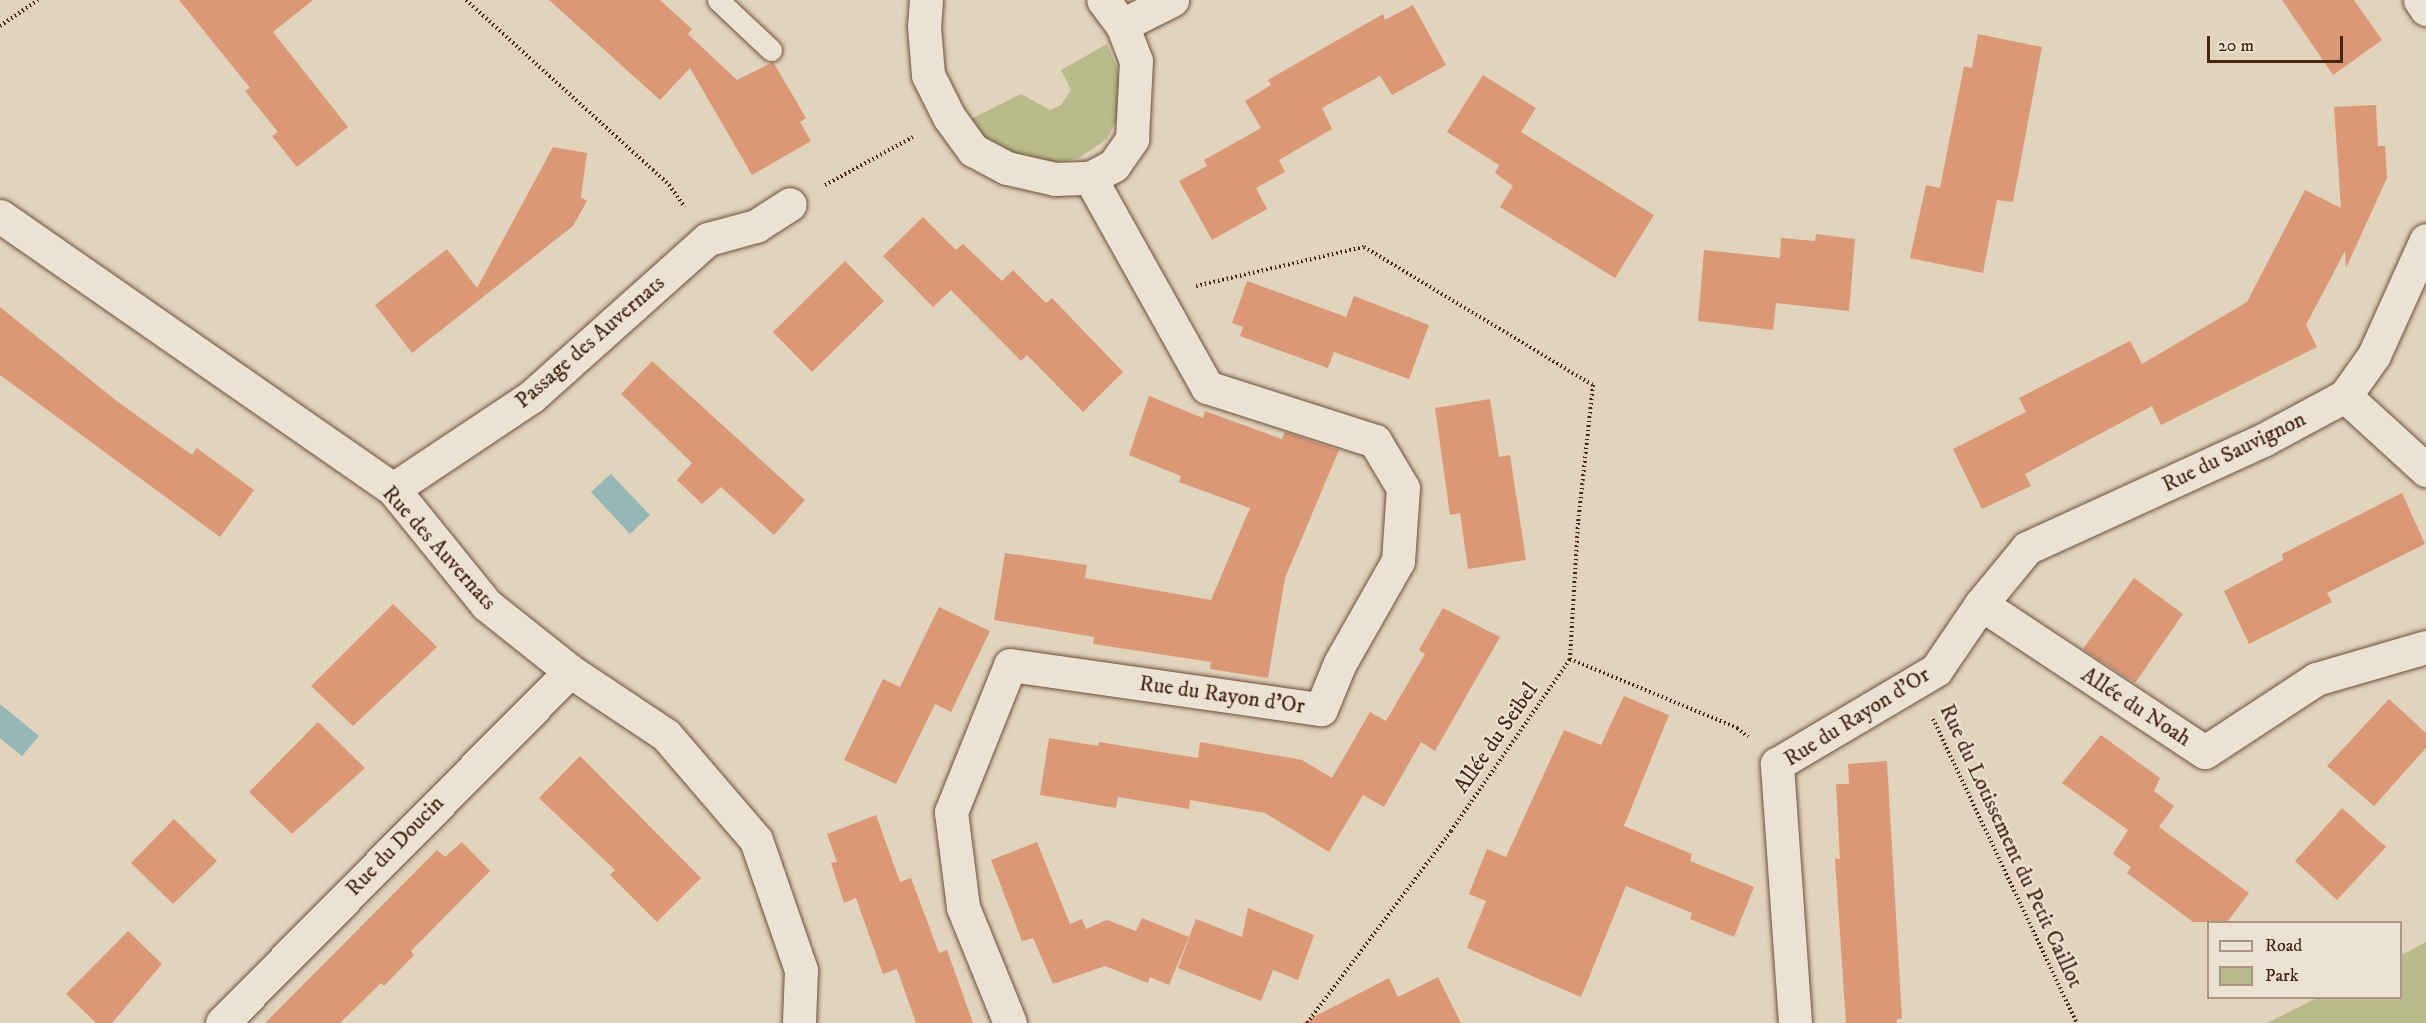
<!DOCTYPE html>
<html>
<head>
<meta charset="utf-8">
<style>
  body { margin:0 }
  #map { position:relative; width:2426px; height:1023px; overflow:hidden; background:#e1d3bc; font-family:"IM FELL DW Pica",serif }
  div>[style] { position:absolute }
  .green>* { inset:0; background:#b9bb8c }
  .water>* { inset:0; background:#95b7b5 }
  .building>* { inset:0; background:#db9877 }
  .path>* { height:4px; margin-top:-2px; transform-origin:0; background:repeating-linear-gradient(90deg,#462511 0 1.5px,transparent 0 4.5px) }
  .roads { filter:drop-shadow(0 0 2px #6d503c) drop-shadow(0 0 2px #6d503c) }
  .service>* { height:21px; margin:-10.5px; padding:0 10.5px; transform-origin:10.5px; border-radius:10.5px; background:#ece2d3 }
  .minor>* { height:33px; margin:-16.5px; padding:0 16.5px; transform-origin:16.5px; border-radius:16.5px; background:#ece2d3 }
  span { translate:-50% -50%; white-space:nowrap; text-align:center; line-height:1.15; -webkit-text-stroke:4.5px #ece2d3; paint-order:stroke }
  .street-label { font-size:22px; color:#462511 }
  .legend { position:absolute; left:2207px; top:921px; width:195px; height:78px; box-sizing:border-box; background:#ece2d3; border:2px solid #aa9685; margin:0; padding:8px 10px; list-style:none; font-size:18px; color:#462511 }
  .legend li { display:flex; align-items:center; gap:12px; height:30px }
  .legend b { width:30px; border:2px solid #aa9685 }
  .scale { position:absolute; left:2207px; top:36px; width:136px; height:27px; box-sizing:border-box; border:3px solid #462511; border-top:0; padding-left:8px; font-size:18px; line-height:21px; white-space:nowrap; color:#462511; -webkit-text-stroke:4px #ece2d3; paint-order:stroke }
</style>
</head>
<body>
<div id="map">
  <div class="green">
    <div style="clip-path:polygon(1107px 44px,1118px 71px,1122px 109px,1107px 139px,1079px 158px,1053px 163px,1022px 157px,990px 144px,971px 119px,1021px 94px,1050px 110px,1061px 105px,1071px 90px,1061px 70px)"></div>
    <div style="clip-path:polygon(2426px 942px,2426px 1023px,2267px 1023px,2317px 998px,2400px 998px,2401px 955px)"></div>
  </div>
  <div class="water">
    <div style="clip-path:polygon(611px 474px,650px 515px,630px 534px,591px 492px)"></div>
    <div style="clip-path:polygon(0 704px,39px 736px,22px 756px,0 738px)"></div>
  </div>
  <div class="building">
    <div style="clip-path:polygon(179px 0,313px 0,273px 32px,348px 127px,297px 167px,272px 136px,278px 132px,245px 91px,250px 88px)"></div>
    <div style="clip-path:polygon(549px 0,660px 0,692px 29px,688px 34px,737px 80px,773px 62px,806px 118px,800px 122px,811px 141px,752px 175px,690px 68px,660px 100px)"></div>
    <div style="clip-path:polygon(2282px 0,2354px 0,2382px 40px,2333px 75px)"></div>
    <div style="clip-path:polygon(1413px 5px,1446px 65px,1392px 95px,1380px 76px,1322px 108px,1332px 129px,1279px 160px,1285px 172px,1256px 188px,1267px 209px,1212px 240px,1179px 181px,1207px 166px,1204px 160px,1261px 128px,1245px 101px,1271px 85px,1268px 80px,1383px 14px,1385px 20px)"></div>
    <div style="clip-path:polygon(1978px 34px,2042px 47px,2013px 202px,1997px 200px,1983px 273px,1910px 258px,1926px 185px,1940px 188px,1964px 66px,1972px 68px)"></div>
    <div style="clip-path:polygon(1483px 75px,1536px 108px,1521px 132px,1654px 215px,1615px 278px,1500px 207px,1513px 186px,1495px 173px,1499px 165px,1447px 132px)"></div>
    <div style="clip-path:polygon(2376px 105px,2378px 146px,2385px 146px,2387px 178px,2346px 268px,2345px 251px,2306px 325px,2317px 347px,2161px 425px,2152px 406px,2025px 474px,2031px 486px,1982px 509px,1953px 449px,2026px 412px,2019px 398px,2130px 341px,2142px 364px,2247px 302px,2305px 190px,2341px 208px,2334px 107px)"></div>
    <div style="clip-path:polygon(553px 147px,587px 153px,581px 197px,587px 201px,573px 226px,412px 353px,375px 305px,447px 249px,477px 288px)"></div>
    <div style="clip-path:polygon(923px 217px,956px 250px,963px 244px,1002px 281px,1013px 270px,1046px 303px,1052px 298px,1123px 372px,1083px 412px,1027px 355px,1021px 361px,951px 290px,933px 307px,883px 256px)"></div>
    <div style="clip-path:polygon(1816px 234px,1855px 239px,1849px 311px,1776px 303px,1773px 330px,1698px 321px,1704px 250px,1780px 258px,1781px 238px,1815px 241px)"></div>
    <div style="clip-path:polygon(845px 261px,884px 301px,812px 372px,773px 332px)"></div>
    <div style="clip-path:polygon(1247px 281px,1346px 317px,1354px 296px,1429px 325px,1409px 379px,1334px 352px,1328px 368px,1240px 336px,1243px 327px,1232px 323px)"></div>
    <div style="clip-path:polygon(0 307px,118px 402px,192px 455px,197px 448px,254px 490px,220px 537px,0 375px)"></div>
    <div style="clip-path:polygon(652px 361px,805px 500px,774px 535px,721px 487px,702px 504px,677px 480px,692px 463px,621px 394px)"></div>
    <div style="clip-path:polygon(1149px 396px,1203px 418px,1205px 411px,1282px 439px,1285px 432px,1339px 450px,1285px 578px,1268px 678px,1210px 669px,1211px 662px,1093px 644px,1094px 637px,994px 620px,1005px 553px,1087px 565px,1085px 578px,1211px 600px,1250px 508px,1179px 482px,1181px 476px,1129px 455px)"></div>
    <div style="clip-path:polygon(1490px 399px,1499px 457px,1510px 455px,1526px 560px,1468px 569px,1460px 513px,1450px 515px,1435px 408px)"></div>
    <div style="clip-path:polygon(2402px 493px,2425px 544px,2327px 593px,2332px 602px,2249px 644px,2224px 591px,2283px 560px,2282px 554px)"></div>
    <div style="clip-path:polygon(2134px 578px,2183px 614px,2135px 683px,2083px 649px)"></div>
    <div style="clip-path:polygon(393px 604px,437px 647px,353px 726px,311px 686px)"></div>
    <div style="clip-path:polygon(939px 607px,990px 631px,951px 712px,935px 704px,896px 784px,844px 760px,883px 679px,900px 687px)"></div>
    <div style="clip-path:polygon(1443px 608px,1500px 637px,1435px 751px,1421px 742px,1384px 807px,1363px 795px,1329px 852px,1265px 813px,1190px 800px,1189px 809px,1118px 797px,1116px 808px,1040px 795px,1049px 738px,1098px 746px,1099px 742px,1198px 758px,1200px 742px,1302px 760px,1332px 778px,1370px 712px,1386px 721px,1425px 654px,1419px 650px)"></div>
    <div style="clip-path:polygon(1624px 696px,1669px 715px,1624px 826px,1692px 854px,1690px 861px,1754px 887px,1734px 937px,1690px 919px,1692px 913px,1626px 886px,1581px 997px,1467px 948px,1486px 901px,1469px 894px,1487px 849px,1506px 857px,1564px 730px,1601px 745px)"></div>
    <div style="clip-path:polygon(2389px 699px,2426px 733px,2426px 748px,2374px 806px,2327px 766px)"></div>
    <div style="clip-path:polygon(318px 722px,365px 768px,292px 834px,249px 792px)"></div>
    <div style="clip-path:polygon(2101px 735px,2160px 778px,2154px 791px,2174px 806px,2159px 827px,2249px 893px,2227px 922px,2193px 922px,2127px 873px,2131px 867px,2113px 854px,2128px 830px,2062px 783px)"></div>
    <div style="clip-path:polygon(580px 756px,701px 878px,657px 922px,610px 875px,615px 870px,539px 798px)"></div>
    <div style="clip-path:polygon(1887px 761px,1902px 1019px,1897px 1019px,1897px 1023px,1846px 1023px,1835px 858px,1840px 859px,1836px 784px,1849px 784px,1848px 764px)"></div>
    <div style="clip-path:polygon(2342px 808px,2386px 847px,2337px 900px,2295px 861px)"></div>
    <div style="clip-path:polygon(876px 815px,900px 882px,911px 878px,939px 953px,947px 950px,973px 1023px,916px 1023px,897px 969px,883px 974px,856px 898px,844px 903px,831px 863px,837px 862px,827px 834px)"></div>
    <div style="clip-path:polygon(174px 819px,217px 861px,173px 904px,131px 863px)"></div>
    <div style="clip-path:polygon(462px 842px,490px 871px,411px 951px,414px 955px,384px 986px,381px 983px,340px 1023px,265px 1023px,437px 850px,445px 857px)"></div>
    <div style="clip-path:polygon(1037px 842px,1070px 924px,1082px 919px,1086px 929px,1107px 920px,1136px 931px,1142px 918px,1189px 937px,1169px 985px,1150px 977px,1148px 983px,1105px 966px,1053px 984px,1033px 938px,1022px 941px,991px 860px)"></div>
    <div style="clip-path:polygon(1248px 908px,1314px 935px,1298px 980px,1273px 970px,1261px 1001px,1178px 968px,1196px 919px,1242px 937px)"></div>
    <div style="clip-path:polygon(128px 931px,162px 964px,112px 1023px,96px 1023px,66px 994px)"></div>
    <div style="clip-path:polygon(1438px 977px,1461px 1023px,1302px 1023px,1389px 978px,1398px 997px)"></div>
  </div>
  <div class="path">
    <div style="left:466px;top:0;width:275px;rotate:42.3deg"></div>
    <div style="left:669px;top:185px;width:27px;rotate:54deg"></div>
    <div style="left:0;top:26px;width:46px;rotate:-34.4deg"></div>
    <div style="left:825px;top:185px;width:100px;rotate:-28.6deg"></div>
    <div style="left:1196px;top:286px;width:172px;rotate:-13.1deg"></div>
    <div style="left:1364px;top:247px;width:267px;rotate:31.1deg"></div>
    <div style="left:1593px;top:385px;width:139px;rotate:96.2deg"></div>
    <div style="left:1578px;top:523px;width:136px;rotate:93.4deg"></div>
    <div style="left:1933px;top:719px;width:336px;rotate:64.7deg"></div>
    <div style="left:1307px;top:1023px;width:240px;rotate:-53.1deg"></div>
    <div style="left:1451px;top:831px;width:209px;rotate:-55.3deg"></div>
    <div style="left:1570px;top:659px;width:181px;rotate:22.4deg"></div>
    <div style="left:1737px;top:728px;width:14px;rotate:39deg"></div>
  </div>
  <div class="roads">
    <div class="service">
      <div style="left:718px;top:0;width:73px;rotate:43.3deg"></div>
    </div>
    <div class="minor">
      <div style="left:926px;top:0;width:26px;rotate:94deg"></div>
      <div style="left:924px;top:26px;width:49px;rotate:85.3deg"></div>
      <div style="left:928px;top:75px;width:47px;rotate:63.4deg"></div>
      <div style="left:949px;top:117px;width:41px;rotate:54deg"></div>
      <div style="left:973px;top:150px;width:38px;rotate:28deg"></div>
      <div style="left:1007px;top:168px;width:49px;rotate:12.9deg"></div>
      <div style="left:1055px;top:179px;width:35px;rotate:-2deg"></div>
      <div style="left:1090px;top:178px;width:27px;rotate:-28deg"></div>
      <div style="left:1114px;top:165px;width:32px;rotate:-55deg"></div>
      <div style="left:1132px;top:139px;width:78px;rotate:-87.1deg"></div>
      <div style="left:1136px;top:61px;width:39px;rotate:-111deg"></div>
      <div style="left:1122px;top:25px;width:31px;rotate:-127deg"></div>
      <div style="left:2420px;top:0;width:11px;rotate:56deg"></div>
      <div style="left:1122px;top:25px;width:56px;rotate:-26.6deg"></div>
      <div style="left:0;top:216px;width:479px;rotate:34.8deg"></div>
      <div style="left:393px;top:489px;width:149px;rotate:51deg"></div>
      <div style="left:487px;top:605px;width:106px;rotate:38.5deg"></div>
      <div style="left:570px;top:671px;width:115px;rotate:33.7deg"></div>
      <div style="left:666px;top:735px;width:138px;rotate:49.4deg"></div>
      <div style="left:756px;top:840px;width:138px;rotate:70.9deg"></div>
      <div style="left:801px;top:970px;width:53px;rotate:92.2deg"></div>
      <div style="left:2345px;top:396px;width:110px;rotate:42.4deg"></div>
      <div style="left:393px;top:489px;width:166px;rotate:-33.7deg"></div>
      <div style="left:531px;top:397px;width:237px;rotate:-41.8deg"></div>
      <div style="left:708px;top:239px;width:50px;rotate:-15.2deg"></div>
      <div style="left:756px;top:226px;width:40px;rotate:-32.9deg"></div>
      <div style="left:1981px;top:604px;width:268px;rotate:33.5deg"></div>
      <div style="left:2205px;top:752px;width:133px;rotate:-33.3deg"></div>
      <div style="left:2316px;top:679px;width:115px;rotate:-16.2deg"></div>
      <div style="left:222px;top:1023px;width:495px;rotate:-45.3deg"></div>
      <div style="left:1010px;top:1023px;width:125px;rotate:-112.1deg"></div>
      <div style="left:963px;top:907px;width:96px;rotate:-97.2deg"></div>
      <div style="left:951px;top:812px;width:158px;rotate:-68.1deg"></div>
      <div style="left:1010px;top:665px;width:314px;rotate:8.1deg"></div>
      <div style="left:1321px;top:709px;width:50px;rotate:-67.6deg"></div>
      <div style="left:1340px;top:663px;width:117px;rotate:-60.4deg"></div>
      <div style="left:1398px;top:561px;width:73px;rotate:-86.1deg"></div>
      <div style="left:1403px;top:488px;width:55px;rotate:-120.8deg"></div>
      <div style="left:1375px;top:441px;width:176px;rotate:-162.2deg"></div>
      <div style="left:1207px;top:387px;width:240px;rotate:-119.2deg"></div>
      <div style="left:1795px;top:1023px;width:260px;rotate:-94deg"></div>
      <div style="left:1777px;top:764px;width:185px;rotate:-30.6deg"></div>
      <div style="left:1936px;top:670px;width:80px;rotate:-55.7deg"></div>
      <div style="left:1981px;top:604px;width:72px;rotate:-50.6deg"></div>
      <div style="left:2027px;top:548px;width:260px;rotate:-24.6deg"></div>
      <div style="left:2263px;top:440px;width:93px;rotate:-28.2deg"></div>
      <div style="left:2345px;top:396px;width:50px;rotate:-54.7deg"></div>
      <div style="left:2374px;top:355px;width:126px;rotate:-65.7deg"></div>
    </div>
  </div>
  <div class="street-label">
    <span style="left:590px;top:342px;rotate:-41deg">Passage des Auvernats</span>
    <span style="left:2234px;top:452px;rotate:-26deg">Rue du Sauvignon</span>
    <span style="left:439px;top:548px;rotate:48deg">Rue des Auvernats</span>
    <span style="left:1222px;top:695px;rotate:8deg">Rue du Rayon d'Or</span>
    <span style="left:2136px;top:707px;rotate:33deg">Allée du Noah</span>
    <span style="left:1857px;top:717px;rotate:-32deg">Rue du Rayon d'Or</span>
    <span style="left:1496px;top:738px;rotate:-55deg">Allée du Seibel</span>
    <span style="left:395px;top:846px;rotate:-46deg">Rue du Doucin</span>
    <span style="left:2011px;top:846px;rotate:65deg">Rue du Lotissement du Petit Caillot</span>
  </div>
  <ul class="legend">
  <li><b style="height:8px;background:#ece2d3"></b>Road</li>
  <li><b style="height:16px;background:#b9bb8c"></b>Park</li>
  </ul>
  <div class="scale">20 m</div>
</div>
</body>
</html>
